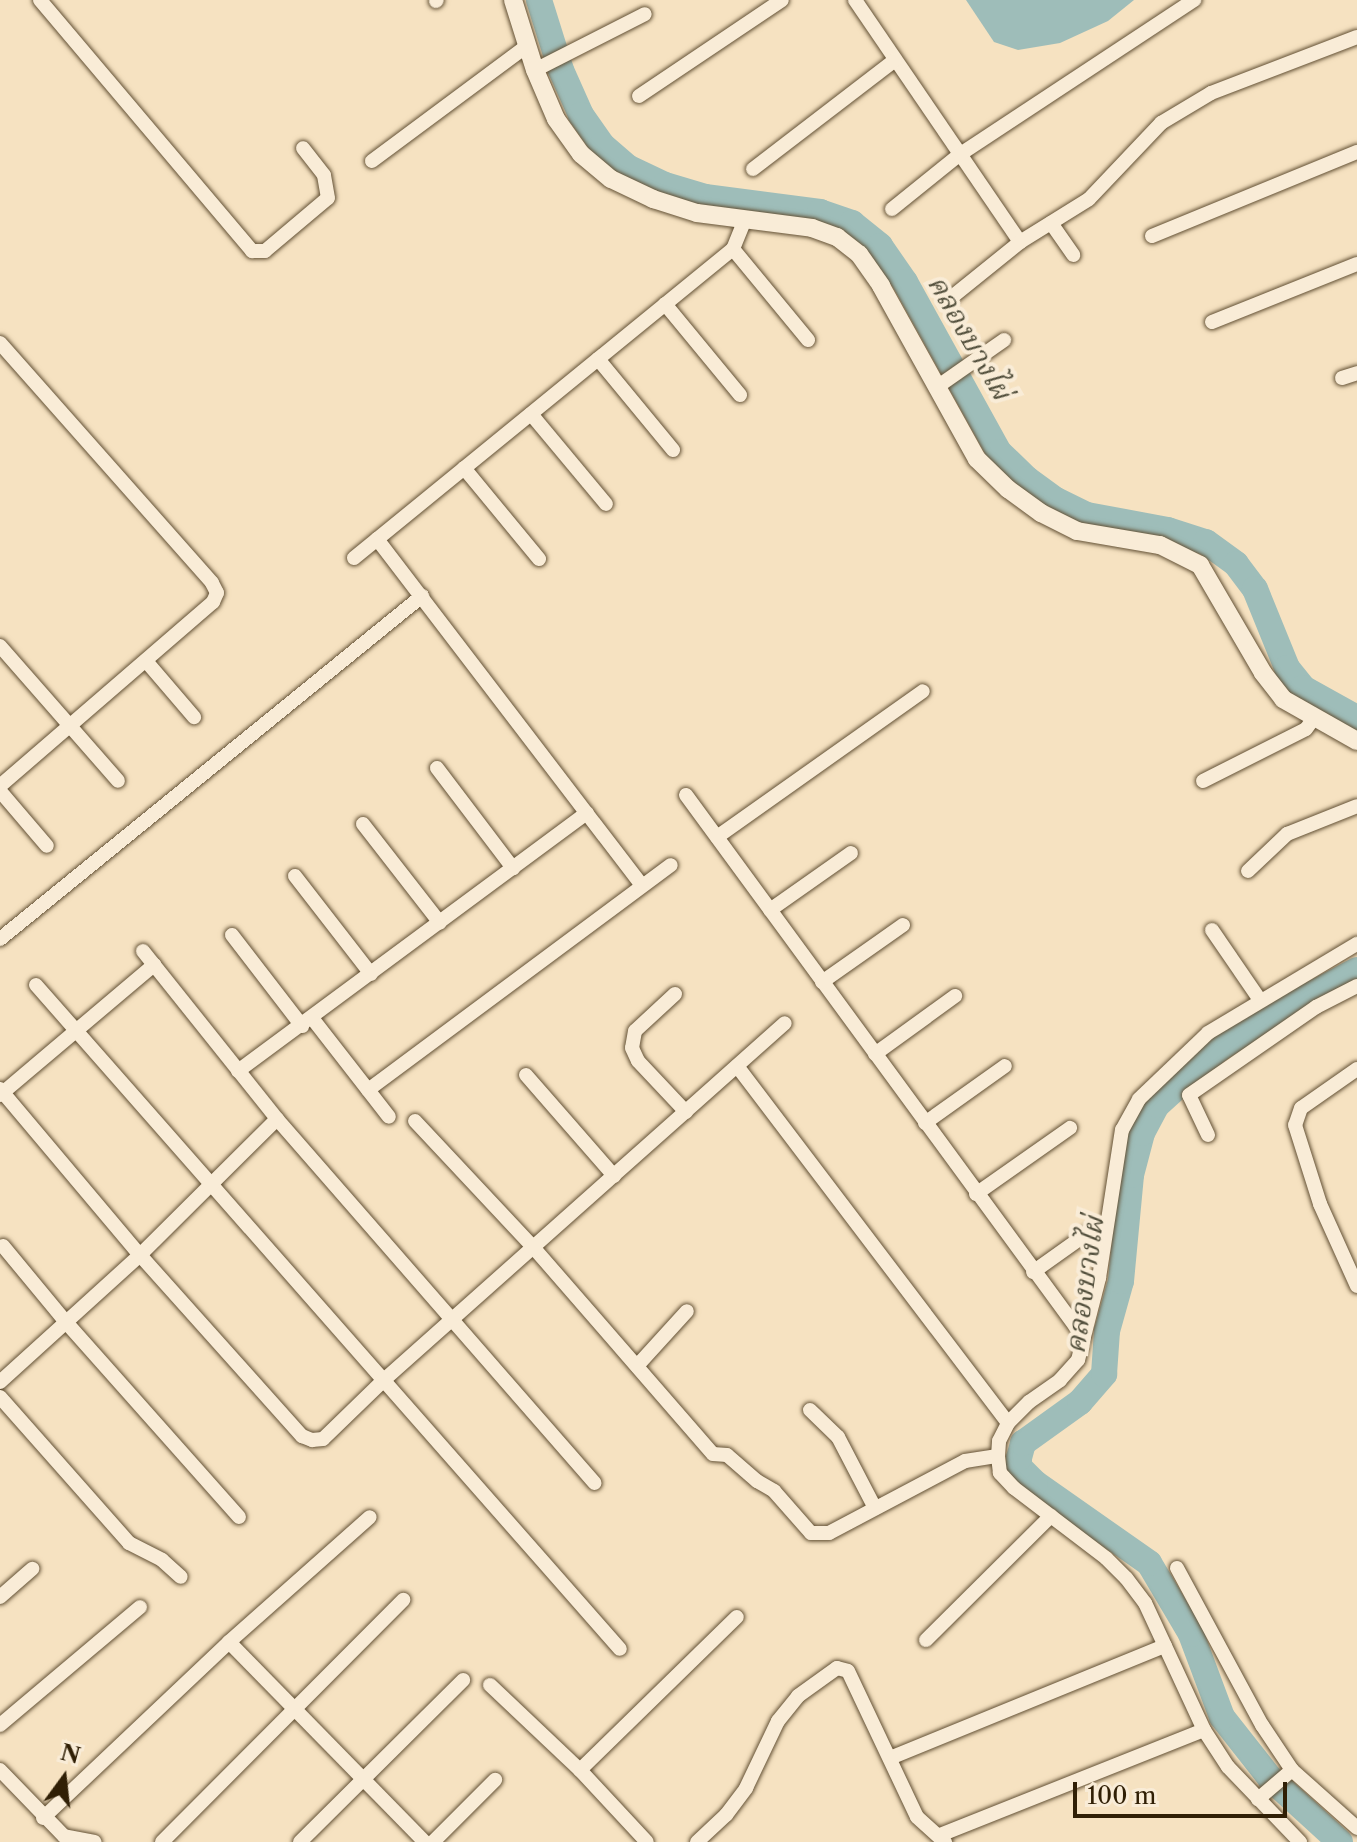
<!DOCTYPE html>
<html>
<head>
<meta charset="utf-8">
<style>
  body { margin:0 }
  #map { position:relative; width:1357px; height:1842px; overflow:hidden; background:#f6e2c1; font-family:"Libre Caslon Text","Noto Serif Thai",serif }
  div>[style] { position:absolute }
  .water>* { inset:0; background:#9ebdb9 }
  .river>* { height:26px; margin:-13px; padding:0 13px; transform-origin:13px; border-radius:13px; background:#9ebdb9 }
  .roads { filter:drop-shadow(0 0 2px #625034) drop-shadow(0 0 2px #625034) }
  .street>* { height:14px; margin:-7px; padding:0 7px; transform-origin:7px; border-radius:7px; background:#f9ecd7 }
  .secondary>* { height:18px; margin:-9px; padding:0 9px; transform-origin:9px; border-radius:9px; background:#f9ecd7 }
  span { translate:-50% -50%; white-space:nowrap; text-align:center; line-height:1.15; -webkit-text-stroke:8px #f9ecd7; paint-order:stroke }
  .water-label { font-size:28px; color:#514e3b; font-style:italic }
  .north { position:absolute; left:24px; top:1738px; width:80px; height:80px; -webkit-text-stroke:6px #f9ecd7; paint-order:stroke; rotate:15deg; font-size:22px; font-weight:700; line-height:32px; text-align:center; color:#301f05 }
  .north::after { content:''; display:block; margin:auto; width:28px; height:36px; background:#301f05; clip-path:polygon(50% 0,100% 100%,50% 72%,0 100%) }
  .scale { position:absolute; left:1073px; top:1782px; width:214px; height:36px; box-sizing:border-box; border:4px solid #301f05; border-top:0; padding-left:10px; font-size:24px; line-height:28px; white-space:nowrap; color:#301f05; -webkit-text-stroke:6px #f9ecd7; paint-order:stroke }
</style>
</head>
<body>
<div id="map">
  <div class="water">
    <div style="clip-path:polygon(966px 0,1134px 0,1108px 21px,1060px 43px,1018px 50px,994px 42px)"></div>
  </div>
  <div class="river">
    <div style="left:539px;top:0;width:73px;rotate:72.6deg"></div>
    <div style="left:561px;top:70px;width:49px;rotate:66deg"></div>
    <div style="left:581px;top:115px;width:37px;rotate:55deg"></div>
    <div style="left:602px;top:145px;width:33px;rotate:41deg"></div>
    <div style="left:627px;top:167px;width:42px;rotate:25.3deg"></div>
    <div style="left:665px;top:185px;width:42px;rotate:16.7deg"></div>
    <div style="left:705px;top:197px;width:116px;rotate:7.4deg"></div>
    <div style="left:820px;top:212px;width:34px;rotate:19deg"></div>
    <div style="left:852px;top:223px;width:36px;rotate:39deg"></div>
    <div style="left:880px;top:246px;width:44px;rotate:55.2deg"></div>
    <div style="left:905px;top:282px;width:194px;rotate:61.1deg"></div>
    <div style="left:999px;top:452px;width:39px;rotate:44deg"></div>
    <div style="left:1027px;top:479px;width:36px;rotate:36deg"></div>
    <div style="left:1056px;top:500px;width:34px;rotate:26deg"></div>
    <div style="left:1087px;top:515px;width:82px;rotate:10.5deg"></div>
    <div style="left:1168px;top:530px;width:40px;rotate:18deg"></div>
    <div style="left:1206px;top:542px;width:37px;rotate:36deg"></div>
    <div style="left:1236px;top:564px;width:31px;rotate:53deg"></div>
    <div style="left:1255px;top:589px;width:85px;rotate:67.9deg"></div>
    <div style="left:1287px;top:668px;width:26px;rotate:51deg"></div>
    <div style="left:1303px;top:688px;width:62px;rotate:29.1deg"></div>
    <div style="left:1340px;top:1842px;width:95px;rotate:-137.6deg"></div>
    <div style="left:1270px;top:1778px;width:78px;rotate:-128.2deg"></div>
    <div style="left:1222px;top:1717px;width:89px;rotate:-110.5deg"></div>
    <div style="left:1191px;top:1634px;width:82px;rotate:-120.6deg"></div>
    <div style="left:1149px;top:1563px;width:139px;rotate:-144.9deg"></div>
    <div style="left:1035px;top:1483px;width:23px;rotate:-135deg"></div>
    <div style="left:1019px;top:1467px;width:9px;rotate:-90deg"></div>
    <div style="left:1019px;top:1458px;width:16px;rotate:-75deg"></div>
    <div style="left:1023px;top:1443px;width:70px;rotate:-35.7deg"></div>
    <div style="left:1080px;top:1402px;width:37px;rotate:-49deg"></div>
    <div style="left:1104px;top:1374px;width:43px;rotate:-86deg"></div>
    <div style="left:1107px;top:1331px;width:52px;rotate:-74.4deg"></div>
    <div style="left:1121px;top:1281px;width:106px;rotate:-84.6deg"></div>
    <div style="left:1131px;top:1175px;width:43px;rotate:-75.3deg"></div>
    <div style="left:1142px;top:1133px;width:32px;rotate:-62deg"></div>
    <div style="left:1157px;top:1105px;width:84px;rotate:-42.1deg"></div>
    <div style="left:1219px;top:1049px;width:65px;rotate:-32.5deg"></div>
    <div style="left:1274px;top:1014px;width:94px;rotate:-27.9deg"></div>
  </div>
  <div class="roads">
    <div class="street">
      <div style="left:40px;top:0;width:329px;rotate:49.8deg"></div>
      <div style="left:252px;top:251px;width:13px"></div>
      <div style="left:265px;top:251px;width:82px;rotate:-40.1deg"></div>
      <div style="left:328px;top:198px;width:23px;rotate:-100deg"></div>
      <div style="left:324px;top:175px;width:34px;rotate:-128deg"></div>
      <div style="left:855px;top:0;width:293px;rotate:55.7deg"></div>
      <div style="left:436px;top:1px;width:1px;rotate:-45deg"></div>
      <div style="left:535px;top:70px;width:123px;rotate:-27deg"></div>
      <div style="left:639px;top:96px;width:172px;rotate:-33.9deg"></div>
      <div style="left:372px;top:161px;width:193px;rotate:-36.6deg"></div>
      <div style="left:753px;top:169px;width:178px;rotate:-37.5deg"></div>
      <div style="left:892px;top:209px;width:86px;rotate:-38.9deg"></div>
      <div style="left:959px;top:155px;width:282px;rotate:-33.4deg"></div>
      <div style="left:1051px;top:223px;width:39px;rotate:55deg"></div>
      <div style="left:1152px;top:236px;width:222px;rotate:-22.3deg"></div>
      <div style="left:733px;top:249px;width:118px;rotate:50.5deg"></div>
      <div style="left:947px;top:301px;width:94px;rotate:-38.9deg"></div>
      <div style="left:1020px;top:242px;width:81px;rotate:-31.9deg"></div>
      <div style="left:1089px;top:199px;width:105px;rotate:-46.5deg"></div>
      <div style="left:1161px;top:123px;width:58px;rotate:-31deg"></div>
      <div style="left:1211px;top:93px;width:156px;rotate:-21deg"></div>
      <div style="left:665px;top:304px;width:118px;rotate:50.5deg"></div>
      <div style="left:1212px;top:322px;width:156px;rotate:-21.8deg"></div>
      <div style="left:0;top:343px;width:320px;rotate:48.5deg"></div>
      <div style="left:212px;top:583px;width:11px;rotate:63deg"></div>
      <div style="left:217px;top:593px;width:10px;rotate:114deg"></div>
      <div style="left:213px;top:602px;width:281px;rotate:139.2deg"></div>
      <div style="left:598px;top:359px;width:118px;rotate:50.5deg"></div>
      <div style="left:1342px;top:378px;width:16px;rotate:-18deg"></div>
      <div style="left:937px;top:387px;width:82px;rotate:-35deg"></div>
      <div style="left:531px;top:414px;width:117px;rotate:50.2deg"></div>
      <div style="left:464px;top:468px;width:118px;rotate:50.5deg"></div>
      <div style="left:377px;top:539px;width:436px;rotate:52.6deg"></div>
      <div style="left:354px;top:558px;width:489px;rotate:-39.2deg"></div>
      <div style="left:733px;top:249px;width:31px;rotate:-68deg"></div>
      <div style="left:0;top:646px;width:179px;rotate:48.8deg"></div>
      <div style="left:146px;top:661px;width:74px;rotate:49.4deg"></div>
      <div style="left:437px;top:768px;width:126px;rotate:52.8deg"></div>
      <div style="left:1203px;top:781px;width:115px;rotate:-26.8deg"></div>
      <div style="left:1306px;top:729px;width:14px;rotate:-54deg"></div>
      <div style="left:0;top:791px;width:72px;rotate:49.5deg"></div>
      <div style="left:686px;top:795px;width:673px;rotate:53.76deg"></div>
      <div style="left:363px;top:824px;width:125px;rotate:52.1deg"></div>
      <div style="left:717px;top:837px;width:252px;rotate:-35.3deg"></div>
      <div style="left:1248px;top:871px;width:54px;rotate:-43.5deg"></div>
      <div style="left:1287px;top:834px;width:75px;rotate:-21.8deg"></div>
      <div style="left:295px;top:876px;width:124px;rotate:52.2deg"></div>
      <div style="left:770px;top:910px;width:99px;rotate:-35.1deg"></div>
      <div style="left:1212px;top:930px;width:85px;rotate:55.6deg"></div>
      <div style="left:232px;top:935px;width:115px;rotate:52.4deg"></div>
      <div style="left:0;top:939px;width:544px;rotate:-39.1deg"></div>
      <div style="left:143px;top:951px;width:215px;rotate:51.4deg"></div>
      <div style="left:277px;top:1119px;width:483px;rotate:48.9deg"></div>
      <div style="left:822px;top:982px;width:99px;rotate:-35.1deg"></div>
      <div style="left:36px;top:985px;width:884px;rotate:48.67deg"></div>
      <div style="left:675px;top:994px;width:54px;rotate:137.2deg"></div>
      <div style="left:635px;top:1031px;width:17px;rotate:100deg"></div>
      <div style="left:632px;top:1048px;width:14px;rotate:65deg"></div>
      <div style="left:638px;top:1061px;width:70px;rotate:46.7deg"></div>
      <div style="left:312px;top:1018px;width:125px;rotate:52.1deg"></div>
      <div style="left:875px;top:1054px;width:99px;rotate:-35.9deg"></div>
      <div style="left:737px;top:1066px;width:448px;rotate:52.8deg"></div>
      <div style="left:1357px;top:1069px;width:68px;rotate:145.1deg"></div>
      <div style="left:1301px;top:1108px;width:18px;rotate:109deg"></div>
      <div style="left:1295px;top:1125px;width:83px;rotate:72.4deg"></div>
      <div style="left:1320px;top:1204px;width:90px;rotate:65.7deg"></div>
      <div style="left:238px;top:1071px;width:434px;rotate:-36.5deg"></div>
      <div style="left:526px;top:1075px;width:134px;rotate:48.9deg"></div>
      <div style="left:0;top:1089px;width:217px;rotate:49.9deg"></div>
      <div style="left:140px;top:1255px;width:243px;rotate:48.2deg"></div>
      <div style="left:302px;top:1436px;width:11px;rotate:22deg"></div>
      <div style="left:312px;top:1440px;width:11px;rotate:-5deg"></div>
      <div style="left:323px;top:1439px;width:86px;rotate:-44.1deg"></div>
      <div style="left:385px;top:1379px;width:535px;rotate:-41.67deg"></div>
      <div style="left:368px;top:1090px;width:377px;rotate:-36.6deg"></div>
      <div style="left:0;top:1095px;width:202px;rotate:-40.2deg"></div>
      <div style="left:415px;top:1121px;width:173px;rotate:46.9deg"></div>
      <div style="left:533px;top:1247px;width:274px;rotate:49deg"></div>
      <div style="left:713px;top:1454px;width:14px;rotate:4deg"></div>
      <div style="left:727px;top:1455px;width:40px;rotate:41deg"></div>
      <div style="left:757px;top:1481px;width:20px;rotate:30deg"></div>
      <div style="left:774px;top:1491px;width:56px;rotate:48.6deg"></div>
      <div style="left:811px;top:1533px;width:18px"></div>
      <div style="left:829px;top:1533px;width:154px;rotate:-27.9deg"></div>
      <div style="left:965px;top:1461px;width:33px;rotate:-9deg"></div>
      <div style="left:925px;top:1123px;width:98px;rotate:-35.5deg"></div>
      <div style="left:1208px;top:1135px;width:44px;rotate:-115.4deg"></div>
      <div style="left:1189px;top:1095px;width:155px;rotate:-34.7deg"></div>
      <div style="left:1316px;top:1007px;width:46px;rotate:-27.1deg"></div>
      <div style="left:976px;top:1194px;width:115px;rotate:-35.1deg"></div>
      <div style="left:3px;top:1246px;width:97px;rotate:50.4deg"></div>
      <div style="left:65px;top:1321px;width:262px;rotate:48.4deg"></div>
      <div style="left:1033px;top:1272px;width:69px;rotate:-35.5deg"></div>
      <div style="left:637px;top:1366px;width:74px;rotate:-47.7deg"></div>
      <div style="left:0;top:1382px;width:189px;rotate:-42.2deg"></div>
      <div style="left:140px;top:1255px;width:193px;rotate:-44.8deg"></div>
      <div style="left:0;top:1397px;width:195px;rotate:48.5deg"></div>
      <div style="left:129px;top:1543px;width:37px;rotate:27deg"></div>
      <div style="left:162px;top:1560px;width:25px;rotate:42deg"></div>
      <div style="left:810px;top:1410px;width:39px;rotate:44deg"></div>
      <div style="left:838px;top:1437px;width:80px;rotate:62.5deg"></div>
      <div style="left:1177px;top:1568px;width:179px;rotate:61.6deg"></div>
      <div style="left:1262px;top:1725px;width:54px;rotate:56.3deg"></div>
      <div style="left:1292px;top:1770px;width:45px;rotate:139.5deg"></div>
      <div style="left:0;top:1597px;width:43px;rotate:-41.2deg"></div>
      <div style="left:926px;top:1640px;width:176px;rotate:-44.8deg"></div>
      <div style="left:229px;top:1642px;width:280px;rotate:45.6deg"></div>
      <div style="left:490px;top:1685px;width:124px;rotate:43.4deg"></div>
      <div style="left:580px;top:1770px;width:98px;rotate:47.1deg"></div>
      <div style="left:0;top:1725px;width:183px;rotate:-40.1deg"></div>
      <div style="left:890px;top:1758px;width:297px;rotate:-22.2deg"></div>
      <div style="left:0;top:1770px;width:92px;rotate:45.9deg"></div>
      <div style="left:64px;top:1836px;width:31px;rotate:11deg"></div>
      <div style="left:580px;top:1770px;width:219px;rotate:-44.3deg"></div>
      <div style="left:1292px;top:1770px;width:87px;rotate:41.7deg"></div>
      <div style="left:43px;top:1818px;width:256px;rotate:-43.4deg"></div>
      <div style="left:229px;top:1642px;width:188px;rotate:-41.6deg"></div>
      <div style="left:940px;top:1835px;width:284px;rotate:-21.7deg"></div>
      <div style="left:162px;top:1842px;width:342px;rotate:-45.1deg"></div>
      <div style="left:300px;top:1842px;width:230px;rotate:-44.8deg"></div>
      <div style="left:433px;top:1842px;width:88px;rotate:-45deg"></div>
      <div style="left:697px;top:1842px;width:40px;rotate:-43deg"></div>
      <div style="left:726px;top:1815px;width:34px;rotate:-53deg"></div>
      <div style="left:746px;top:1788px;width:74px;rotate:-64.5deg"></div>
      <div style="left:778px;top:1721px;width:32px;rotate:-51deg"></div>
      <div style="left:798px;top:1696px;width:48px;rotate:-35.7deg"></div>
      <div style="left:837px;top:1668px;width:11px;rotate:15deg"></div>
      <div style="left:848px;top:1671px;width:161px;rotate:64.7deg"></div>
      <div style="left:917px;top:1817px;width:38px;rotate:42deg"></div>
      <div style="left:1300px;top:1842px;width:104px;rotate:-133.8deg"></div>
      <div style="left:1228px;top:1767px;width:44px;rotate:-123deg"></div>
      <div style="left:1204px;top:1730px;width:140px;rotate:-114.9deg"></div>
      <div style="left:1145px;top:1603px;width:31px;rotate:-127deg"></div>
      <div style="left:1126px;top:1578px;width:28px;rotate:-135deg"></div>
      <div style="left:1106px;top:1558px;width:116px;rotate:-142.7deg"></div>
      <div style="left:1014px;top:1488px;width:21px;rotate:-133deg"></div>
      <div style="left:1000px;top:1473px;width:17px;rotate:-97deg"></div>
      <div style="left:998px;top:1456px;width:15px;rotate:-86deg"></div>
      <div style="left:999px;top:1441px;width:20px;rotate:-63deg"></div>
      <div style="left:1008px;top:1423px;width:30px;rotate:-45deg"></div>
      <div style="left:1029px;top:1402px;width:38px;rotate:-35deg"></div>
      <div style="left:1060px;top:1380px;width:27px;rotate:-48deg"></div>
      <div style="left:1078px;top:1360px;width:85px;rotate:-75.6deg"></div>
      <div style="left:1099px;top:1278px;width:150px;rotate:-81.2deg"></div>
      <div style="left:1122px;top:1130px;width:35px;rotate:-61deg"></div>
      <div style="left:1139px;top:1099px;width:95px;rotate:-43.7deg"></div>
      <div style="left:1208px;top:1033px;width:174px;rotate:-30.9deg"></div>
    </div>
    <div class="secondary">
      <div style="left:513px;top:0;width:73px;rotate:72.6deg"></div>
      <div style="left:535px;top:70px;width:53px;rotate:66.8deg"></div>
      <div style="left:556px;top:119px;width:43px;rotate:54.5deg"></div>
      <div style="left:581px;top:154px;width:39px;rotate:40deg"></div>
      <div style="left:611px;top:179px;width:47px;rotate:25.5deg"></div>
      <div style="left:653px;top:199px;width:46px;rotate:17.7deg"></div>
      <div style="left:697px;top:213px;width:116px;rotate:7.4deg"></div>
      <div style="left:812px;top:228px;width:27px;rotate:20deg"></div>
      <div style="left:837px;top:237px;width:28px;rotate:38deg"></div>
      <div style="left:859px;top:254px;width:39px;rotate:55deg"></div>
      <div style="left:881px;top:286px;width:198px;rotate:61deg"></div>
      <div style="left:977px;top:459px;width:43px;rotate:44.1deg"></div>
      <div style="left:1008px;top:489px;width:41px;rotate:36deg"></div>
      <div style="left:1041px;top:513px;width:40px;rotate:26.6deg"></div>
      <div style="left:1077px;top:531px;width:84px;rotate:9.6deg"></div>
      <div style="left:1160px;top:545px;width:45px;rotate:26.6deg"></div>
      <div style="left:1200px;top:565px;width:125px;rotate:59.7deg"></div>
      <div style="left:1263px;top:673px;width:33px;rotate:52deg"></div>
      <div style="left:1283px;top:699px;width:85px;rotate:29.6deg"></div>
    </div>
  </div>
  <div class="water-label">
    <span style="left:970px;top:337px;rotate:60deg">คลองบางไผ่</span>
    <span style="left:1084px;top:1285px;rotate:-82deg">คลองบางไผ่</span>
  </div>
  <div class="north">N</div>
  <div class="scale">100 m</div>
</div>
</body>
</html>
